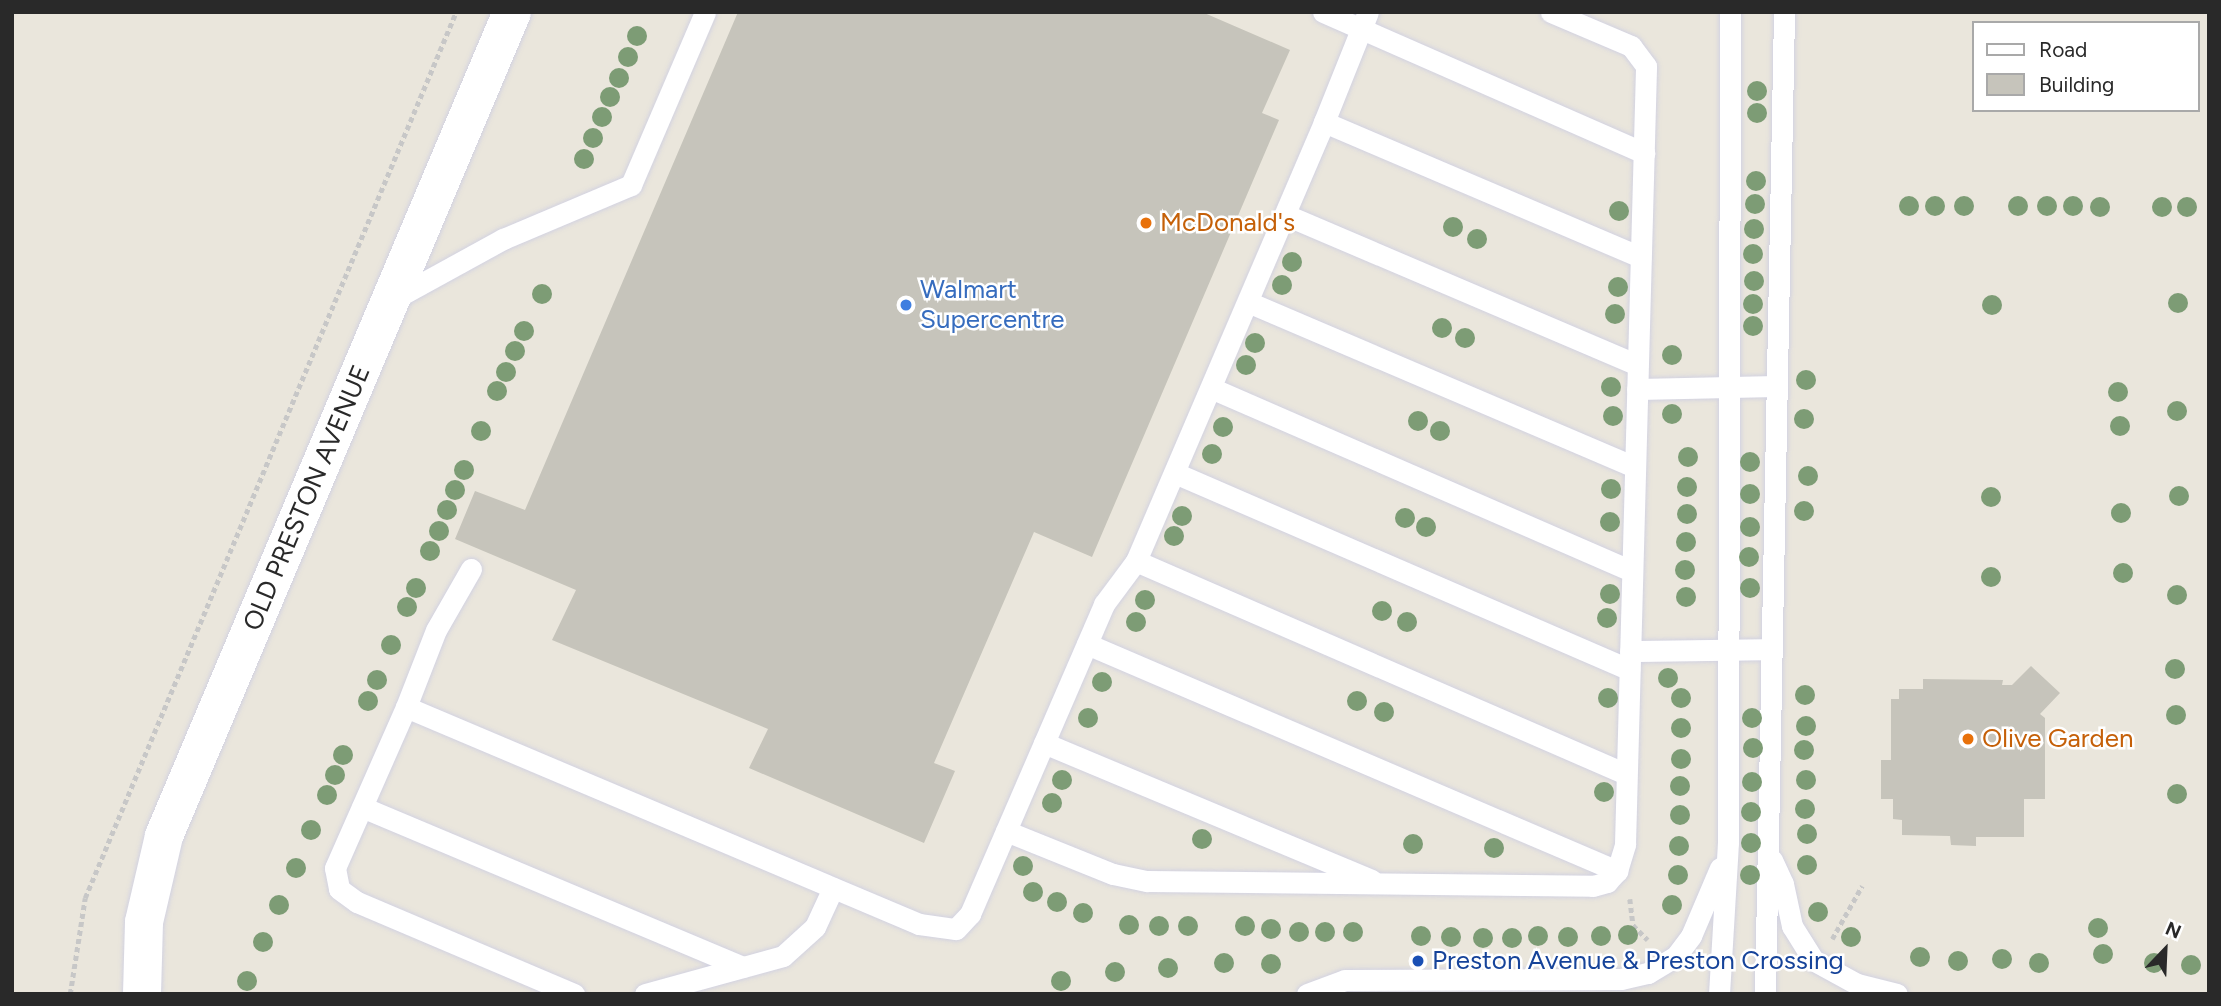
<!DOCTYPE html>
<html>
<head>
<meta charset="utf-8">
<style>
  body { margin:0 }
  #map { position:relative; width:2221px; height:1006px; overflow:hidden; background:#eae6dc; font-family:Figtree,sans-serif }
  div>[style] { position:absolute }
  .building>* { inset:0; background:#c6c4bb }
  .path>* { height:4.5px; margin-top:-2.25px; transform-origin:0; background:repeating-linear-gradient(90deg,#c7c7c7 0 5px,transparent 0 8.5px) }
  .roads { filter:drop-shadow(0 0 2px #d2d2e1) drop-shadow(0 0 2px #d2d2e1) }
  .lane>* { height:21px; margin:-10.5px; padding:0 10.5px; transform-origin:10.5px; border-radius:10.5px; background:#fff }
  .street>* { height:38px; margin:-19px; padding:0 19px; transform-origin:19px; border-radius:19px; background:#fff }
  .trees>* { width:20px; height:20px; margin:-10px; border-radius:50%; background:#7d9c75 }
  .dots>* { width:19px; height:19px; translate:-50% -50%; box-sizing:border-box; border:4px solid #fff; border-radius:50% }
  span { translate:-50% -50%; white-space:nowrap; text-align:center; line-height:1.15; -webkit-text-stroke:5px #fff; paint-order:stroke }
  .food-label { font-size:26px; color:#c56008 }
  .left { translate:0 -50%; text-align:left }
  .shop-label { font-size:26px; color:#366cbe }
  .street-label { font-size:26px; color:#292929 }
  .transit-label { font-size:26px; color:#164399 }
  .frame { position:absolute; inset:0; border:14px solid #292929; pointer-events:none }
  .legend { position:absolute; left:1972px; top:21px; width:228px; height:91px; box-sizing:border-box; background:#fff; border:2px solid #a9a9a9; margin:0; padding:9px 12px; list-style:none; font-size:21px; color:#292929 }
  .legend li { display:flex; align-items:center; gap:14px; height:35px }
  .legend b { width:35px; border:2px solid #a9a9a9 }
  .north { position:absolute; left:2130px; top:915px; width:70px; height:70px; -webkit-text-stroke:5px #fff; paint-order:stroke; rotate:23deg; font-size:19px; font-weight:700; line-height:28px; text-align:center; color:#292929 }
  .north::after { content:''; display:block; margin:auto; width:24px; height:32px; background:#292929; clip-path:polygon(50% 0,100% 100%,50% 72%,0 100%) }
</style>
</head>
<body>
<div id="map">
  <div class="building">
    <div style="clip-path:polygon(738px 12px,1202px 12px,1290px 50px,1262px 113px,1279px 120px,1092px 557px,1034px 532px,934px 763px,955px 771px,924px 843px,749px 768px,768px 729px,552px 640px,576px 590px,455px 539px,475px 491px,525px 510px)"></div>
    <div style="clip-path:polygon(2031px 666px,2060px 693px,2040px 714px,2045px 718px,2045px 799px,2024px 799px,2024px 837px,1976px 837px,1976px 846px,1951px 845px,1950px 836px,1902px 835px,1902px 820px,1893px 819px,1893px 799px,1881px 799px,1881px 760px,1891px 760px,1891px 699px,1899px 699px,1899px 689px,1923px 689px,1923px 679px,2003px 680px,2002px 685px,2012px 685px)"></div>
  </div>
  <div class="path">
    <div style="left:1630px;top:899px;width:26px;rotate:83deg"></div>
    <div style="left:1633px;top:925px;width:21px;rotate:45deg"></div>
    <div style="left:1832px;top:939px;width:61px;rotate:-60.5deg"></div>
    <div style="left:70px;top:994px;width:97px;rotate:-81.1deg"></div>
    <div style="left:85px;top:898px;width:961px;rotate:-67.28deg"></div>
  </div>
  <div class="roads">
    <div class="lane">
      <div style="left:1323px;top:12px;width:351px;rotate:23.7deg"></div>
      <div style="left:1324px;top:122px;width:118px;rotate:-68.2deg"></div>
      <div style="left:1286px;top:215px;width:382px;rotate:23.1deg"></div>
      <div style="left:392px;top:300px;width:127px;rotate:-28.8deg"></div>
      <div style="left:503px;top:239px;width:139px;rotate:-22.9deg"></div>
      <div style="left:631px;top:185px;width:188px;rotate:-66.8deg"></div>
      <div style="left:1248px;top:302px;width:420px;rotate:23.1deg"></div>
      <div style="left:1211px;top:388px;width:459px;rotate:23.5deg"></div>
      <div style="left:1637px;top:389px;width:140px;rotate:-1.2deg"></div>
      <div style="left:1175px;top:473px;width:495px;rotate:23.4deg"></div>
      <div style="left:1136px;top:561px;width:534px;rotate:23.49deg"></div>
      <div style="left:471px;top:569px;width:70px;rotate:119.8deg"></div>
      <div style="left:436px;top:630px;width:83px;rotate:111.3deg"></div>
      <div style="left:406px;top:707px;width:557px;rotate:22.93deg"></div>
      <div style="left:919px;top:924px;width:37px;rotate:8deg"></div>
      <div style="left:956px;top:929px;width:21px;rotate:-47deg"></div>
      <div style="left:970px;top:914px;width:338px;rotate:-66.6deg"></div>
      <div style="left:1104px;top:604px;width:54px;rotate:-53.3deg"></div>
      <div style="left:1136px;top:561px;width:478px;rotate:-66.8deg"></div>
      <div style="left:1324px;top:122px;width:344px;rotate:23.1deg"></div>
      <div style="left:1087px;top:644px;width:577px;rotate:23.19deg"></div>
      <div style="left:1630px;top:651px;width:141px;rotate:-0.8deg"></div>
      <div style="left:406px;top:707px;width:176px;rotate:113.8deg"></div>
      <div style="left:335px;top:868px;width:21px;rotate:79deg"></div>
      <div style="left:339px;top:889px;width:22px;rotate:36deg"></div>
      <div style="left:357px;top:902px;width:236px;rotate:23deg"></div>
      <div style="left:1044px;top:743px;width:355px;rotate:22.7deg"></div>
      <div style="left:362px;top:807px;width:413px;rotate:22.8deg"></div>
      <div style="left:1006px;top:831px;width:115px;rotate:21.9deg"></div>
      <div style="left:1113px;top:874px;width:35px;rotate:12deg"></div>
      <div style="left:1147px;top:881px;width:446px;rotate:0.6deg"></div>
      <div style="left:1593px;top:886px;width:15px;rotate:-16deg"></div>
      <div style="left:1607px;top:882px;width:15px;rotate:-48deg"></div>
      <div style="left:1617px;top:871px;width:28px;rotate:-73deg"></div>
      <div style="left:1625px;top:844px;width:778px;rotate:-88.45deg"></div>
      <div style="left:1646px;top:66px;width:25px;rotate:-127deg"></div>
      <div style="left:1631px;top:46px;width:87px;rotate:-157deg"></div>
      <div style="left:1772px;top:860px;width:26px;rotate:65deg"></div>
      <div style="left:1783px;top:884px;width:43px;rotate:77.9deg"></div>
      <div style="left:1792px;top:926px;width:40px;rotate:58deg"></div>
      <div style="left:1813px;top:960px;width:50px;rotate:28.6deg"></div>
      <div style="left:1857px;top:984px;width:41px;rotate:14deg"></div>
      <div style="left:645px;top:994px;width:143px;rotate:-15.4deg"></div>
      <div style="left:783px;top:956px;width:43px;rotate:-42.2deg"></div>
      <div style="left:815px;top:927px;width:43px;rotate:-65.2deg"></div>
      <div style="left:1307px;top:994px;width:40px;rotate:-20.2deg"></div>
      <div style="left:1345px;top:980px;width:276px;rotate:-0.2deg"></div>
      <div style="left:1621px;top:979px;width:28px;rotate:-13deg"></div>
      <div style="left:1648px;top:973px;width:33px;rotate:-31deg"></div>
      <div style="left:1676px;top:956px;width:25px;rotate:-53deg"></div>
      <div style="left:1691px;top:936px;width:74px;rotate:-66.9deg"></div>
      <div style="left:1719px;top:994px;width:152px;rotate:-86.6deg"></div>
      <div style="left:1728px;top:842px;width:830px;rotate:-89.86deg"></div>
      <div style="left:1765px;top:994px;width:982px;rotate:-88.89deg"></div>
    </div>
    <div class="street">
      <div style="left:142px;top:994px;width:72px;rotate:-88.4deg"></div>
      <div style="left:144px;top:922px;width:88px;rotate:-76.9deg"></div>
      <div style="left:164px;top:836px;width:894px;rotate:-67.1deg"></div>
    </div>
  </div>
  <div class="trees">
    <div style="left:637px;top:36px"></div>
    <div style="left:628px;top:57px"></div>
    <div style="left:619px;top:78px"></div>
    <div style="left:1757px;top:91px"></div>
    <div style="left:610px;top:97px"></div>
    <div style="left:1757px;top:113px"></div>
    <div style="left:602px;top:117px"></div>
    <div style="left:593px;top:138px"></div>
    <div style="left:584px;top:159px"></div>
    <div style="left:1756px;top:181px"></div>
    <div style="left:1755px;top:204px"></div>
    <div style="left:1909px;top:206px"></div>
    <div style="left:1935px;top:206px"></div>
    <div style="left:1964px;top:206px"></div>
    <div style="left:2018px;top:206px"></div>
    <div style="left:2047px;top:206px"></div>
    <div style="left:2073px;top:206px"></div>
    <div style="left:2100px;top:207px"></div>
    <div style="left:2162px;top:207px"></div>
    <div style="left:2187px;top:207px"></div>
    <div style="left:1619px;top:211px"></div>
    <div style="left:1453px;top:227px"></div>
    <div style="left:1754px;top:229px"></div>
    <div style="left:1477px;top:239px"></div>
    <div style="left:1753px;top:254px"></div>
    <div style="left:1292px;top:262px"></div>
    <div style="left:1754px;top:281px"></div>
    <div style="left:1282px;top:285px"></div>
    <div style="left:1618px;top:287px"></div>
    <div style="left:542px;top:294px"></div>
    <div style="left:2178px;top:303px"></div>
    <div style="left:1753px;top:304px"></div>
    <div style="left:1992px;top:305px"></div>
    <div style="left:1615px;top:314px"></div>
    <div style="left:1753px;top:326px"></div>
    <div style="left:1442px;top:328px"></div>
    <div style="left:524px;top:331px"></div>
    <div style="left:1465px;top:338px"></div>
    <div style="left:1255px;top:343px"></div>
    <div style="left:515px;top:351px"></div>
    <div style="left:1672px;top:355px"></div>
    <div style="left:1246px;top:365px"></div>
    <div style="left:506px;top:372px"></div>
    <div style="left:1806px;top:380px"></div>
    <div style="left:1611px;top:387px"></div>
    <div style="left:497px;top:391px"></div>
    <div style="left:2118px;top:392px"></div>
    <div style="left:2177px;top:411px"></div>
    <div style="left:1672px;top:414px"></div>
    <div style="left:1613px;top:416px"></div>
    <div style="left:1804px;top:419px"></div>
    <div style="left:1418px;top:421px"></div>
    <div style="left:2120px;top:426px"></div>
    <div style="left:1223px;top:427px"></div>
    <div style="left:481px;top:431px"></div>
    <div style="left:1440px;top:431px"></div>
    <div style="left:1212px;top:454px"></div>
    <div style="left:1688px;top:457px"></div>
    <div style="left:1750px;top:462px"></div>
    <div style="left:464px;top:470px"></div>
    <div style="left:1808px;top:476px"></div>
    <div style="left:1687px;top:487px"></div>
    <div style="left:1611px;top:489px"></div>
    <div style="left:455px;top:490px"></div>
    <div style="left:1750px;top:494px"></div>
    <div style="left:2179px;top:496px"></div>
    <div style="left:1991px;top:497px"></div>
    <div style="left:447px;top:510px"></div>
    <div style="left:1804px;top:511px"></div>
    <div style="left:2121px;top:513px"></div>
    <div style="left:1687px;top:514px"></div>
    <div style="left:1182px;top:516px"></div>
    <div style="left:1405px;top:518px"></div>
    <div style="left:1610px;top:522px"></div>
    <div style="left:1426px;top:527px"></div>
    <div style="left:1750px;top:527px"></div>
    <div style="left:439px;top:531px"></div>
    <div style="left:1174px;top:536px"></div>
    <div style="left:1686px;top:542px"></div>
    <div style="left:430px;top:551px"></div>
    <div style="left:1749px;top:557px"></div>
    <div style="left:1685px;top:570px"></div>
    <div style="left:2123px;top:573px"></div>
    <div style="left:1991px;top:577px"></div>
    <div style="left:416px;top:588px"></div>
    <div style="left:1750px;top:588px"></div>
    <div style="left:1610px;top:594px"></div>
    <div style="left:2177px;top:595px"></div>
    <div style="left:1686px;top:597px"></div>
    <div style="left:1145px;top:600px"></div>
    <div style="left:407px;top:607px"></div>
    <div style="left:1382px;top:611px"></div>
    <div style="left:1607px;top:618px"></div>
    <div style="left:1136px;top:622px"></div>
    <div style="left:1407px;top:622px"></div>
    <div style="left:391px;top:645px"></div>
    <div style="left:2175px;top:669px"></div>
    <div style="left:1668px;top:678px"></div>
    <div style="left:377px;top:680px"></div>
    <div style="left:1102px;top:682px"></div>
    <div style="left:1805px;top:695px"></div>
    <div style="left:1608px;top:698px"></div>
    <div style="left:1681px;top:698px"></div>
    <div style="left:368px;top:701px"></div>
    <div style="left:1357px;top:701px"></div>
    <div style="left:1384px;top:712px"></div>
    <div style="left:2176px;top:715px"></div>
    <div style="left:1088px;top:718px"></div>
    <div style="left:1752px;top:718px"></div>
    <div style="left:1806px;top:726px"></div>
    <div style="left:1681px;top:728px"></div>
    <div style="left:1753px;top:748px"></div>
    <div style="left:1804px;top:750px"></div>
    <div style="left:343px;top:755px"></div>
    <div style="left:1681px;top:759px"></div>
    <div style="left:335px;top:775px"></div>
    <div style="left:1062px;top:780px"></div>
    <div style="left:1806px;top:780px"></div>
    <div style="left:1752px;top:782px"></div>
    <div style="left:1680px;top:786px"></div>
    <div style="left:1604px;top:792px"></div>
    <div style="left:2177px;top:794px"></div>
    <div style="left:327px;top:795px"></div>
    <div style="left:1052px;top:803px"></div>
    <div style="left:1805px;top:809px"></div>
    <div style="left:1751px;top:812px"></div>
    <div style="left:1680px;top:815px"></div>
    <div style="left:311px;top:830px"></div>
    <div style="left:1807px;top:834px"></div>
    <div style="left:1202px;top:839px"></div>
    <div style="left:1751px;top:843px"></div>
    <div style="left:1413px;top:844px"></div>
    <div style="left:1679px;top:846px"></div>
    <div style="left:1494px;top:848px"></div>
    <div style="left:1807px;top:865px"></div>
    <div style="left:1023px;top:866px"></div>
    <div style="left:296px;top:868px"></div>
    <div style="left:1678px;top:875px"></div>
    <div style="left:1750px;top:875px"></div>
    <div style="left:1033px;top:892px"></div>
    <div style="left:1057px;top:902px"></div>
    <div style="left:279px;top:905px"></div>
    <div style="left:1672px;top:905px"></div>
    <div style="left:1818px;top:912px"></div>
    <div style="left:1083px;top:913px"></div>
    <div style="left:1129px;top:925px"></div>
    <div style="left:1159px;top:926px"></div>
    <div style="left:1188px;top:926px"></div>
    <div style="left:1245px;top:926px"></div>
    <div style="left:2098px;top:928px"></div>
    <div style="left:1271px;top:929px"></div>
    <div style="left:1299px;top:932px"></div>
    <div style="left:1325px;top:932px"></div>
    <div style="left:1353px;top:932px"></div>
    <div style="left:1628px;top:935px"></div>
    <div style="left:1421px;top:936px"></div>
    <div style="left:1538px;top:936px"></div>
    <div style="left:1601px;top:936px"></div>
    <div style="left:1451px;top:937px"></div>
    <div style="left:1568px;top:937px"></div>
    <div style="left:1851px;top:937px"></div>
    <div style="left:1483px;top:938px"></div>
    <div style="left:1512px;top:938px"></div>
    <div style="left:263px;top:942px"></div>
    <div style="left:2103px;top:954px"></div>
    <div style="left:1920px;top:957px"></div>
    <div style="left:2002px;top:959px"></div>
    <div style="left:1958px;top:961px"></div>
    <div style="left:1224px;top:963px"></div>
    <div style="left:2039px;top:963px"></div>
    <div style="left:2154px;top:963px"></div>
    <div style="left:1271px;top:964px"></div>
    <div style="left:2191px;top:965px"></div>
    <div style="left:1168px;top:968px"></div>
    <div style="left:1115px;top:972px"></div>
    <div style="left:247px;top:981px"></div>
    <div style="left:1061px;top:981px"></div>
  </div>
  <div class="dots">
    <div style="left:1146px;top:223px;background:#e8710a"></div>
    <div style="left:906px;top:305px;background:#3f7fe0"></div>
    <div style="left:1968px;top:739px;background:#e8710a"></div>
    <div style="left:1418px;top:961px;background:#1a4fb4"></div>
  </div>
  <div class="food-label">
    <span class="left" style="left:1160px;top:223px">McDonald's</span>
    <span class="left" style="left:1982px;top:739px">Olive Garden</span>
  </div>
  <div class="shop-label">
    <span class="left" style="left:920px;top:305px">Walmart<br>Supercentre</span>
  </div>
  <div class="street-label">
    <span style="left:307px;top:498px;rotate:-67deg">OLD PRESTON AVENUE</span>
  </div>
  <div class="transit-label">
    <span class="left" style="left:1432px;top:961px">Preston Avenue &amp; Preston Crossing</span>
  </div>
  <div class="frame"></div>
  <ul class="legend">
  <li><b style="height:9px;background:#fff"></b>Road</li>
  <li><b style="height:19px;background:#c6c4bb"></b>Building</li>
  </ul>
  <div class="north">N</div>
</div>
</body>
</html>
